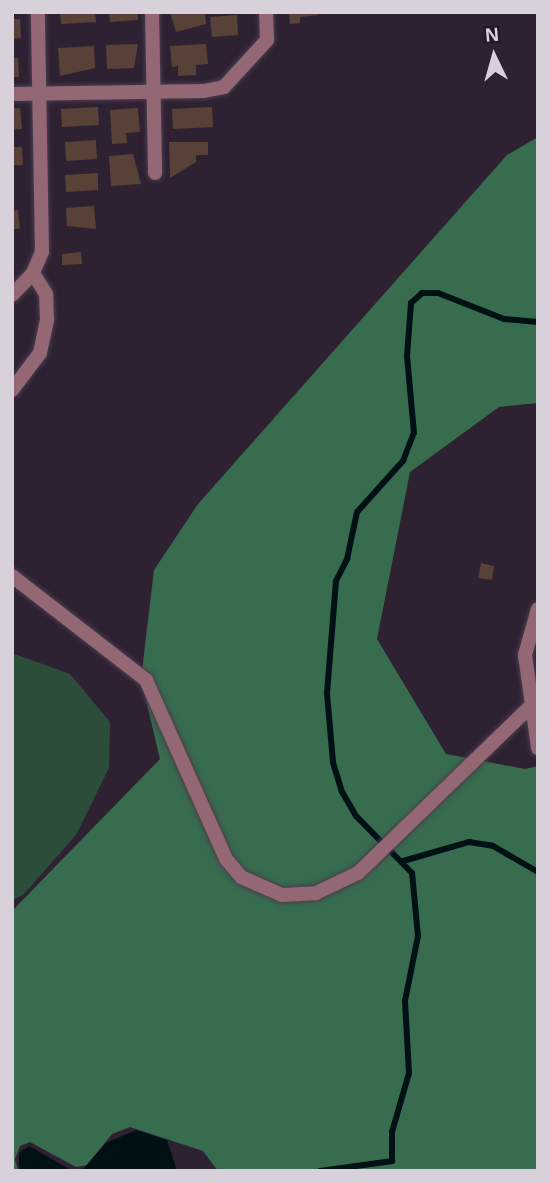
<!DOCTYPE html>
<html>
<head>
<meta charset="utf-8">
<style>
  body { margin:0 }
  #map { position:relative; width:550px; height:1183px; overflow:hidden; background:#2e2132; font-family:Helvetica,sans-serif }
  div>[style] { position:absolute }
  .green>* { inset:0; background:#2d4d3b }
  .forest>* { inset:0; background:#376c4e }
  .water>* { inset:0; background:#001116 }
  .stream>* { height:6px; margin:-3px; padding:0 3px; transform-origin:3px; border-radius:3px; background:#001116 }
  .building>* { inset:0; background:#584237 }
  .roads { filter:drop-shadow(0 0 2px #493d4d) drop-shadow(0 0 2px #493d4d) }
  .minor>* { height:14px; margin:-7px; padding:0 7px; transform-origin:7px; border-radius:7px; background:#946774 }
  .tertiary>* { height:14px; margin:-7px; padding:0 7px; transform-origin:7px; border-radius:7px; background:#946774 }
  span { translate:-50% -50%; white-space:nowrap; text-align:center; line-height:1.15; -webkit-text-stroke:5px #241828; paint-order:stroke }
  .frame { position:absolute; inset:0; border:14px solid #d8d0db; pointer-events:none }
  .north { position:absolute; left:459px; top:21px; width:70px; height:70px; -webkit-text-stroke:5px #241828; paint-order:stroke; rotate:355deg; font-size:19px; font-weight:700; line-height:28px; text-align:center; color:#d8d0db }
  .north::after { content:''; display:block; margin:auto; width:24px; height:32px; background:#d8d0db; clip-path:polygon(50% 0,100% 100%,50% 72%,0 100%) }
</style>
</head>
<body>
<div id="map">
  <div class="green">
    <div style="clip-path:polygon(12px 653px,70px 674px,110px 722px,109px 768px,76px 835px,24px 894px,12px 901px)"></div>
  </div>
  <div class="forest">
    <div style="clip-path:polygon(538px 137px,538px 403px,499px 407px,410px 472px,377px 639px,446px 754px,525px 769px,538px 766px,538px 1171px,218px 1171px,203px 1151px,130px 1127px,112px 1134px,87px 1165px,76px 1167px,30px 1142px,20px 1146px,15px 1159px,18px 1171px,12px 1171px,12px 911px,160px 759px,141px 679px,154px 570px,198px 504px,507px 155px)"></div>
  </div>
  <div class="water">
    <div style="clip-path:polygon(136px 1130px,167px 1140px,177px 1171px,21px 1171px,19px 1166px,19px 1153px,29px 1146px,69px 1169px,83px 1169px,106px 1143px)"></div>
  </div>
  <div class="stream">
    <div style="left:403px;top:861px;width:69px;rotate:-16.1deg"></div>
    <div style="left:469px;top:842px;width:24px;rotate:9deg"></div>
    <div style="left:493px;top:846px;width:52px;rotate:30deg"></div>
    <div style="left:320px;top:1171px;width:73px;rotate:-7.9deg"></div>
    <div style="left:392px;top:1161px;width:29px;rotate:-90deg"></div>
    <div style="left:392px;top:1132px;width:61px;rotate:-73.9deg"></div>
    <div style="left:409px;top:1073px;width:72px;rotate:-93.2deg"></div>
    <div style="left:405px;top:1001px;width:66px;rotate:-78.7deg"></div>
    <div style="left:418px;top:936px;width:63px;rotate:-95.4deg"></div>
    <div style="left:412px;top:873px;width:80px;rotate:-134.5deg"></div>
    <div style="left:356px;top:816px;width:28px;rotate:-120deg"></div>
    <div style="left:342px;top:792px;width:31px;rotate:-107deg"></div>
    <div style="left:333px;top:762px;width:69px;rotate:-95deg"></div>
    <div style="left:327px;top:693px;width:112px;rotate:-85.4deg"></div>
    <div style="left:336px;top:581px;width:25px;rotate:-63deg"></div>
    <div style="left:347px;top:559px;width:48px;rotate:-78deg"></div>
    <div style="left:357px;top:512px;width:69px;rotate:-48deg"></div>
    <div style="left:403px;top:461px;width:30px;rotate:-69deg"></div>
    <div style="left:414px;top:433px;width:77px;rotate:-95.2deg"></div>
    <div style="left:407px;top:356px;width:53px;rotate:-85.7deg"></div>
    <div style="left:411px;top:303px;width:15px;rotate:-42deg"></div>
    <div style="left:422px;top:293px;width:16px"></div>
    <div style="left:438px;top:293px;width:71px;rotate:21.5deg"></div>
    <div style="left:504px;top:319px;width:34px;rotate:5deg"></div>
  </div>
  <div class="building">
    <div style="clip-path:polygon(60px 12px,95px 12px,96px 22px,61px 24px)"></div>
    <div style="clip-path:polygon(109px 12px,138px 12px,138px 20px,110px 22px)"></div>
    <div style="clip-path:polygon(170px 12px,205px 12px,206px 24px,176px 32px)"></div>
    <div style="clip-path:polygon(289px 12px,317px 12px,318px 15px,300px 17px,300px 23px,290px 24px)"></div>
    <div style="clip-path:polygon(237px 15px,238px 35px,212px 37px,210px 17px)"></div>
    <div style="clip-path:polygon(12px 19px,20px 19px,21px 38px,12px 39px)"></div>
    <div style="clip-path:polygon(138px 44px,134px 68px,107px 69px,106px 45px)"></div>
    <div style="clip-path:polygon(206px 44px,208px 64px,196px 65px,196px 75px,178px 76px,178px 66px,172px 67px,170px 46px)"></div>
    <div style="clip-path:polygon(94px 46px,95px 68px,60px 76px,58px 48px)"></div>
    <div style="clip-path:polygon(12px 58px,18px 58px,19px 77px,12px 77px)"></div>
    <div style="clip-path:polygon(98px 107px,99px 125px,62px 127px,61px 109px)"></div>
    <div style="clip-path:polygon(212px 107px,213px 127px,173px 129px,172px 109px)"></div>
    <div style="clip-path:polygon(12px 108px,20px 108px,22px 129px,12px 130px)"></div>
    <div style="clip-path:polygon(138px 108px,140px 132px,126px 133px,127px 143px,112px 144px,110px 110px)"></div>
    <div style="clip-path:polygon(96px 140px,97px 159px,66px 161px,65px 142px)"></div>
    <div style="clip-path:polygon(169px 142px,208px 142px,208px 155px,196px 155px,196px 162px,170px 178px)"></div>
    <div style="clip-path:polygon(12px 147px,22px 147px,23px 165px,12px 165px)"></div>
    <div style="clip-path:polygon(133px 154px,141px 184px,111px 186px,109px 156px)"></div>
    <div style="clip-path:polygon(98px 173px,98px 190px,66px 192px,65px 175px)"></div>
    <div style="clip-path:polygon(94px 206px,96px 229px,67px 226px,66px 208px)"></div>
    <div style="clip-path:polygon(18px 210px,20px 229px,12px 229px,12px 211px)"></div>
    <div style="clip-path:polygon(81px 252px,82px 264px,62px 265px,62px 254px)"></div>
    <div style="clip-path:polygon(481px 563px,494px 566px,492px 580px,478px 578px)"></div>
  </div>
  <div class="roads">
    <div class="minor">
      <div style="left:152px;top:12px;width:161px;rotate:88.9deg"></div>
      <div style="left:12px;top:94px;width:192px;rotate:-0.9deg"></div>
      <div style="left:204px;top:91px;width:20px;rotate:-11deg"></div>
      <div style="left:224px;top:87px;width:64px;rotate:-47.5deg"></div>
      <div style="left:267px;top:40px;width:28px;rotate:-92deg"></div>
      <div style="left:12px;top:390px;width:46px;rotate:-52.9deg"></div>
      <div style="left:40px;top:353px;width:34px;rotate:-78deg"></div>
      <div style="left:47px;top:320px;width:26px;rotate:-92deg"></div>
      <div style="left:46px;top:294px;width:25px;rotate:-122deg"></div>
      <div style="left:12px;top:576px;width:170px;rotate:37.8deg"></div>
      <div style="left:146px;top:680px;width:196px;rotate:65.9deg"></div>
      <div style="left:226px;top:859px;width:23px;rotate:50deg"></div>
      <div style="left:241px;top:877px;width:45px;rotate:23.7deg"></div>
      <div style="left:282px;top:895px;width:34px;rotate:-3deg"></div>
      <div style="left:316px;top:893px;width:47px;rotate:-25.5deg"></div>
      <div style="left:358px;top:873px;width:250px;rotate:-44deg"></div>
      <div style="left:538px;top:609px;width:48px;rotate:105.8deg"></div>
      <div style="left:525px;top:655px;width:94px;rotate:82deg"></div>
    </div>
    <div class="tertiary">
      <div style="left:12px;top:295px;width:30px;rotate:-46deg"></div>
      <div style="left:33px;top:273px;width:23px;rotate:-67deg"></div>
      <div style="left:42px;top:252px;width:240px;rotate:-91deg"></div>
    </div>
  </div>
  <div class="frame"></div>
  <div class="north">N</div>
</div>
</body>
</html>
